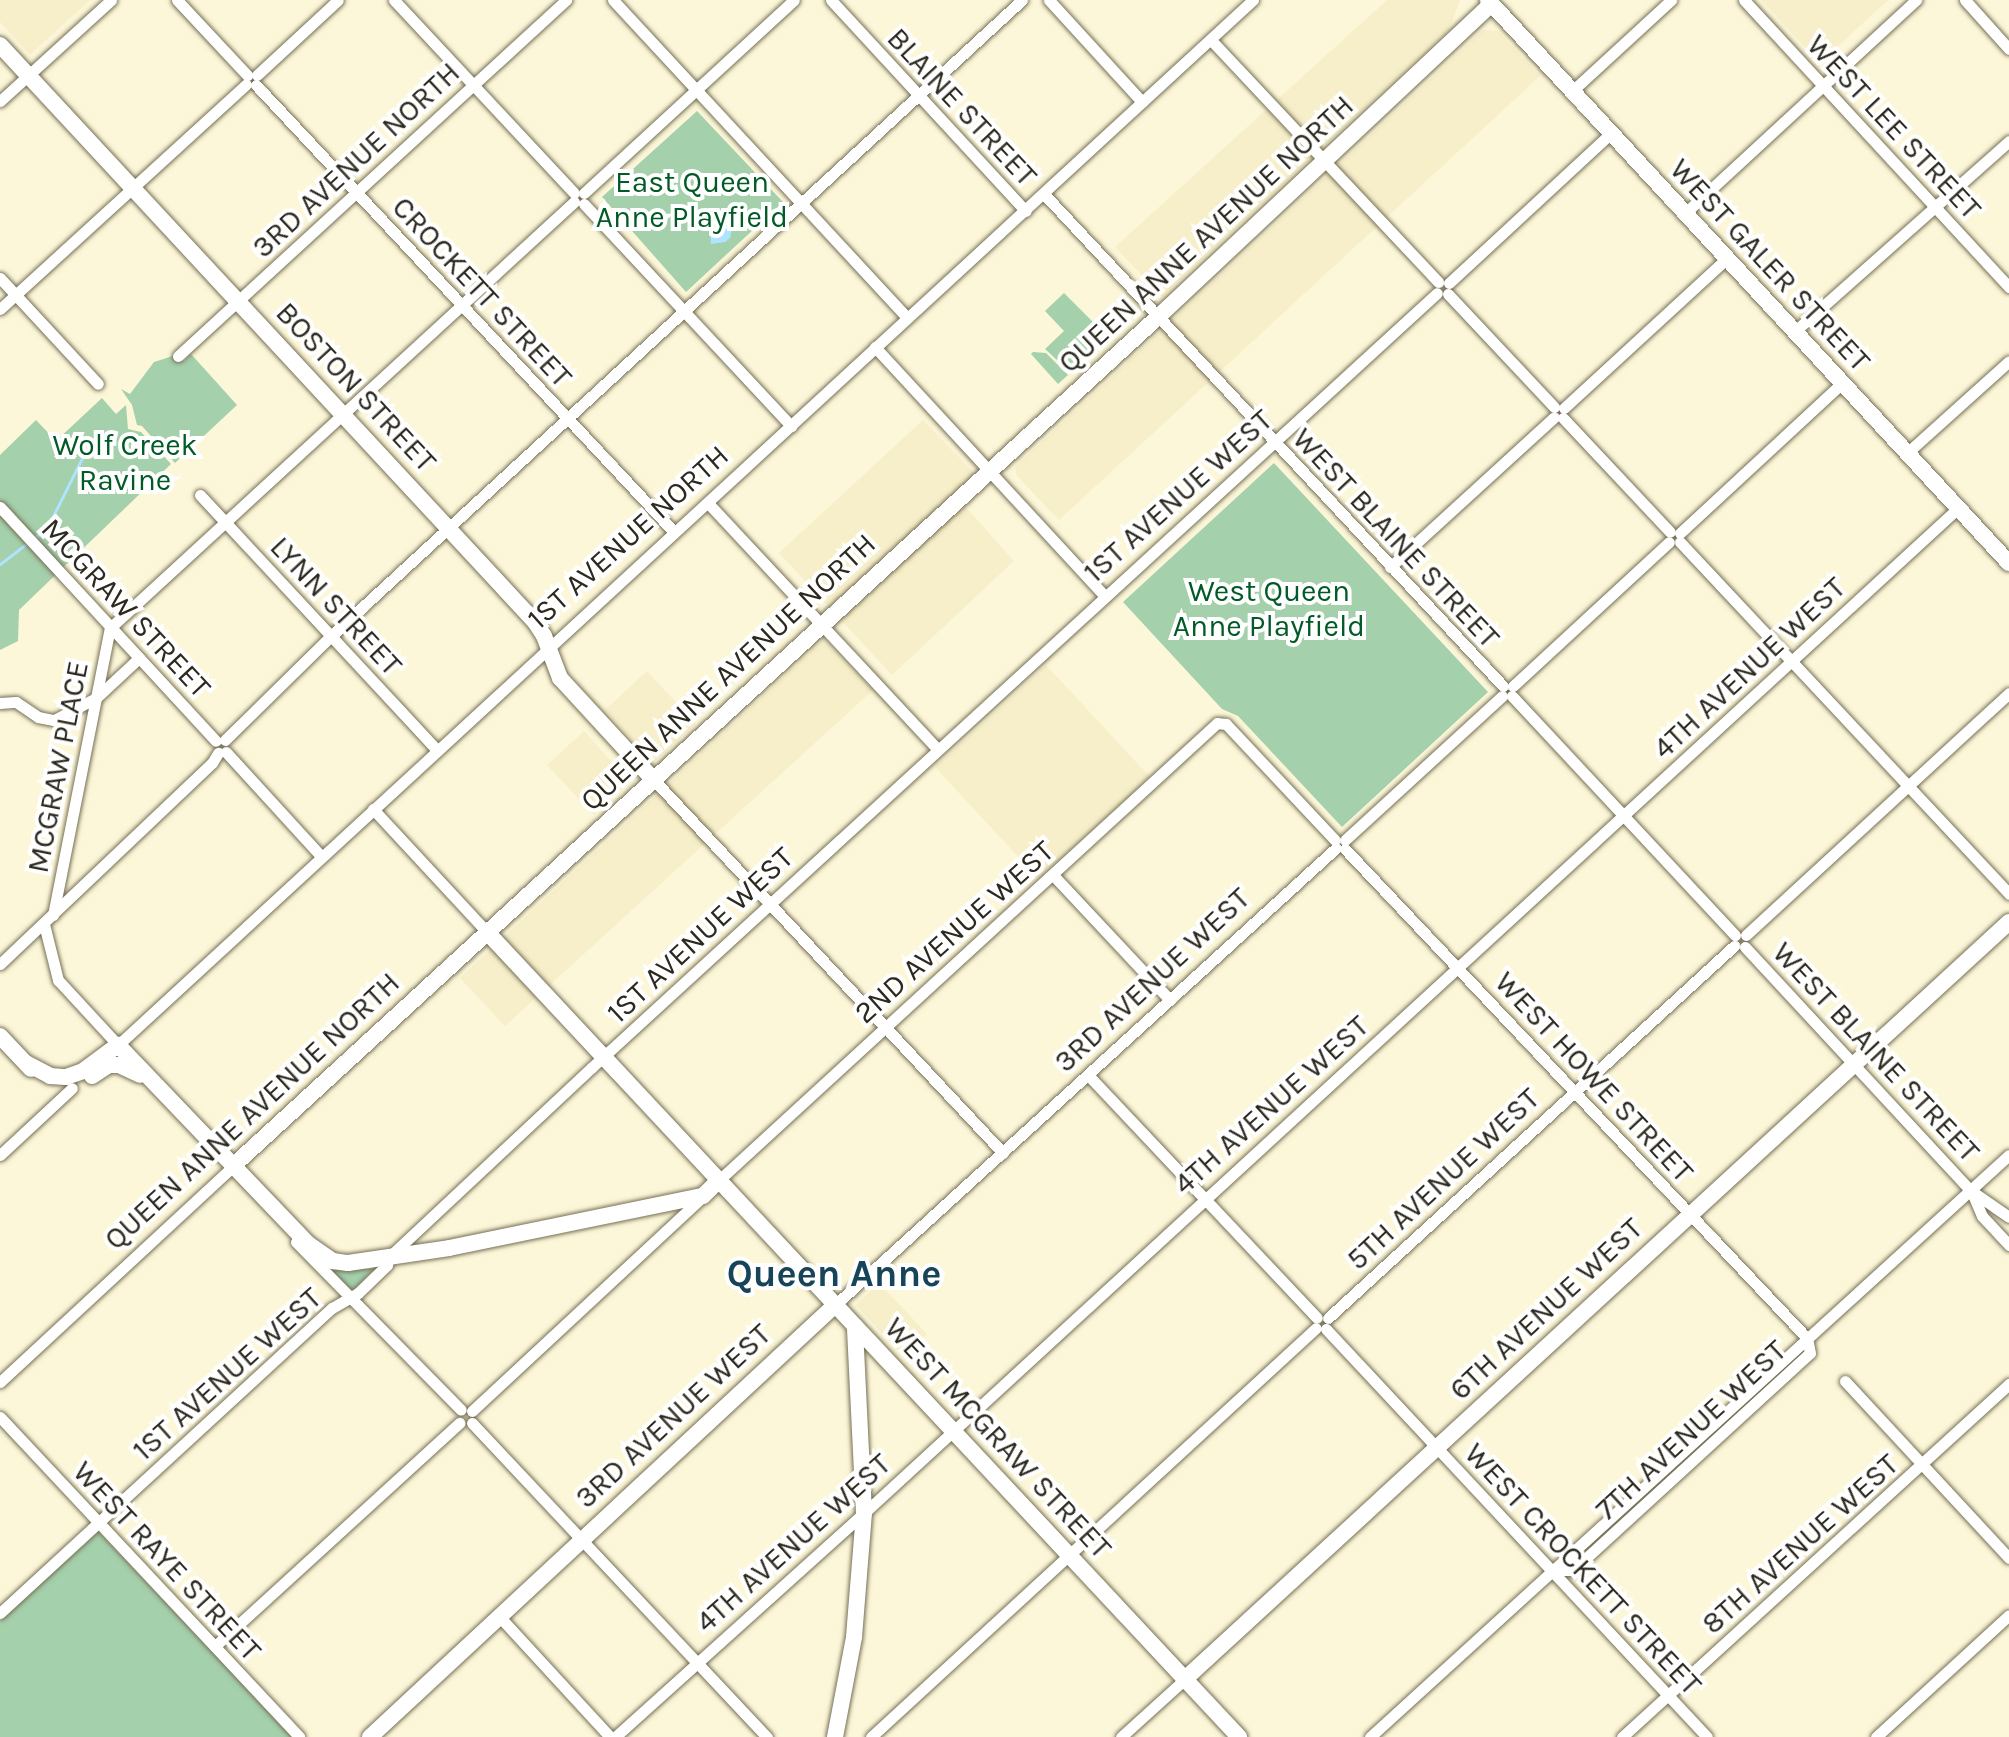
<!DOCTYPE html>
<html>
<head>
<meta charset="utf-8">
<style>
  body { margin:0 }
  #map { position:relative; width:2009px; height:1737px; overflow:hidden; background:#fdf7d9; font-family:Karla,sans-serif }
  div>[style] { position:absolute }
  .built>* { inset:0; background:#f6efc9 }
  .green>* { inset:0; background:#a4d0ac }
  .water>* { inset:0; background:#aee4fd }
  .stream>* { height:3px; margin:-1.5px; padding:0 1.5px; transform-origin:1.5px; border-radius:1.5px; background:#aee4fd }
  .roads { filter:drop-shadow(0 0 2px #756f55) drop-shadow(0 0 2px #756f55) }
  .street>* { height:11px; margin:-5.5px; padding:0 5.5px; transform-origin:5.5px; border-radius:5.5px; background:#fff }
  .secondary>* { height:16px; margin:-8px; padding:0 8px; transform-origin:8px; border-radius:8px; background:#fff }
  span { translate:-50% -50%; white-space:nowrap; text-align:center; line-height:1.15; -webkit-text-stroke:8px #fff; paint-order:stroke }
  .street-label { font-size:30px; color:#2c2a1f }
  .park-label { font-size:30px; color:#025a26 }
  .district-label { font-size:38px; color:#174459; font-weight:700 }
</style>
</head>
<body>
<div id="map">
  <div class="built">
    <div style="clip-path:polygon(0 0,90px 0,30px 55px,0 22px)"></div>
    <div style="clip-path:polygon(1387px 0,1460px 0,1449px 30px,1162px 297px,1115px 247px)"></div>
    <div style="clip-path:polygon(1761px 0,1888px 0,1820px 63px)"></div>
    <div style="clip-path:polygon(1483px 30px,1498px 31px,1540px 76px,1059px 520px,1017px 476px,1015px 467px)"></div>
    <div style="clip-path:polygon(923px 420px,975px 474px,954px 494px,1014px 561px,892px 675px,779px 553px)"></div>
    <div style="clip-path:polygon(824px 639px,873px 690px,505px 1026px,460px 978px)"></div>
    <div style="clip-path:polygon(1046px 665px,1150px 777px,1039px 879px,935px 767px)"></div>
    <div style="clip-path:polygon(647px 671px,696px 724px,653px 763px,605px 710px)"></div>
    <div style="clip-path:polygon(584px 731px,630px 782px,594px 815px,547px 765px)"></div>
    <div style="clip-path:polygon(879px 1283px,927px 1334px,903px 1356px,856px 1305px)"></div>
  </div>
  <div class="green">
    <div style="clip-path:polygon(697px 111px,783px 202px,686px 292px,602px 197px)"></div>
    <div style="clip-path:polygon(1064px 293px,1109px 338px,1071px 373px,1045px 349px,1064px 331px,1045px 311px)"></div>
    <div style="clip-path:polygon(1033px 352px,1046px 353px,1068px 375px,1058px 384px,1031px 354px)"></div>
    <div style="clip-path:polygon(191px 354px,237px 405px,175px 463px,142px 426px,137px 425px,132px 405px,121px 389px,130px 394px,154px 362px,173px 356px,184px 361px)"></div>
    <div style="clip-path:polygon(102px 398px,116px 414px,126px 405px,128px 429px,141px 432px,171px 464px,19px 610px,18px 641px,0 650px,0 455px,36px 420px,56px 441px)"></div>
    <div style="clip-path:polygon(1274px 463px,1488px 692px,1342px 827px,1238px 716px,1222px 709px,1123px 602px)"></div>
    <div style="clip-path:polygon(331px 1269px,374px 1269px,354px 1290px,346px 1290px,329px 1271px)"></div>
    <div style="clip-path:polygon(98px 1531px,293px 1737px,0 1737px,0 1621px)"></div>
  </div>
  <div class="water">
    <div style="clip-path:polygon(722px 221px,733px 225px,730px 238px,725px 242px,711px 244px,710px 229px)"></div>
  </div>
  <div class="stream">
    <div style="left:0;top:564px;width:59px;rotate:-37.5deg"></div>
    <div style="left:47px;top:528px;width:89px;rotate:-63.4deg"></div>
  </div>
  <div class="roads">
    <div class="street">
      <div style="left:177px;top:0;width:103px;rotate:47deg"></div>
      <div style="left:394px;top:0;width:264px;rotate:47deg"></div>
      <div style="left:613px;top:0;width:432px;rotate:47.2deg"></div>
      <div style="left:831px;top:0;width:287px;rotate:47.3deg"></div>
      <div style="left:1049px;top:0;width:138px;rotate:47.6deg"></div>
      <div style="left:1744px;top:0;width:391px;rotate:47.3deg"></div>
      <div style="left:1965px;top:0;width:66px;rotate:48.1deg"></div>
      <div style="left:1211px;top:40px;width:332px;rotate:46.8deg"></div>
      <div style="left:257px;top:75px;width:110px;rotate:-42.8deg"></div>
      <div style="left:256px;top:85px;width:612px;rotate:46.92deg"></div>
      <div style="left:1571px;top:92px;width:136px;rotate:-42.6deg"></div>
      <div style="left:0;top:101px;width:150px;rotate:-42.3deg"></div>
      <div style="left:584px;top:193px;width:285px;rotate:-42.6deg"></div>
      <div style="left:1044px;top:194px;width:673px;rotate:46.99deg"></div>
      <div style="left:584px;top:204px;width:304px;rotate:47deg"></div>
      <div style="left:1684px;top:214px;width:316px;rotate:-42.7deg"></div>
      <div style="left:0;top:278px;width:144px;rotate:47.2deg"></div>
      <div style="left:1449px;top:283px;width:219px;rotate:-42.8deg"></div>
      <div style="left:1448px;top:294px;width:155px;rotate:46.8deg"></div>
      <div style="left:0;top:309px;width:333px;rotate:-42.4deg"></div>
      <div style="left:1794px;top:332px;width:288px;rotate:-41.6deg"></div>
      <div style="left:875px;top:347px;width:338px;rotate:47.3deg"></div>
      <div style="left:178px;top:356px;width:527px;rotate:-42.54deg"></div>
      <div style="left:1564px;top:408px;width:220px;rotate:-42.6deg"></div>
      <div style="left:1563px;top:418px;width:156px;rotate:46.8deg"></div>
      <div style="left:1907px;top:453px;width:137px;rotate:-42deg"></div>
      <div style="left:200px;top:495px;width:348px;rotate:47.1deg"></div>
      <div style="left:708px;top:503px;width:336px;rotate:47deg"></div>
      <div style="left:0;top:507px;width:318px;rotate:47.3deg"></div>
      <div style="left:1680px;top:533px;width:221px;rotate:-42.8deg"></div>
      <div style="left:1680px;top:542px;width:482px;rotate:46.9deg"></div>
      <div style="left:1390px;top:567px;width:222px;rotate:-42.4deg"></div>
      <div style="left:110px;top:628px;width:630px;rotate:-42.56deg"></div>
      <div style="left:1513px;top:686px;width:212px;rotate:-42.7deg"></div>
      <div style="left:1512px;top:696px;width:327px;rotate:47deg"></div>
      <div style="left:0;top:703px;width:16px;rotate:-4deg"></div>
      <div style="left:16px;top:702px;width:27px;rotate:34deg"></div>
      <div style="left:38px;top:717px;width:16px;rotate:11deg"></div>
      <div style="left:54px;top:720px;width:47px;rotate:-27.6deg"></div>
      <div style="left:96px;top:698px;width:59px;rotate:-42.9deg"></div>
      <div style="left:225px;top:740px;width:148px;rotate:-44.5deg"></div>
      <div style="left:331px;top:636px;width:939px;rotate:-42.63deg"></div>
      <div style="left:226px;top:752px;width:141px;rotate:47.6deg"></div>
      <div style="left:653px;top:779px;width:512px;rotate:46.9deg"></div>
      <div style="left:373px;top:809px;width:168px;rotate:47.2deg"></div>
      <div style="left:1345px;top:840px;width:213px;rotate:-42.5deg"></div>
      <div style="left:1345px;top:849px;width:673px;rotate:46.63deg"></div>
      <div style="left:1053px;top:875px;width:171px;rotate:46.9deg"></div>
      <div style="left:53px;top:915px;width:293px;rotate:-78.8deg"></div>
      <div style="left:44px;top:924px;width:58px;rotate:76deg"></div>
      <div style="left:58px;top:980px;width:88px;rotate:47.3deg"></div>
      <div style="left:118px;top:1045px;width:1543px;rotate:-42.64deg"></div>
      <div style="left:1746px;top:935px;width:357px;rotate:-42.6deg"></div>
      <div style="left:1745px;top:947px;width:331px;rotate:47.2deg"></div>
      <div style="left:1970px;top:1190px;width:47px;rotate:34.7deg"></div>
      <div style="left:0;top:964px;width:292px;rotate:-43.5deg"></div>
      <div style="left:212px;top:763px;width:12px;rotate:-59deg"></div>
      <div style="left:1089px;top:1076px;width:332px;rotate:46.7deg"></div>
      <div style="left:0;top:1155px;width:98px;rotate:-42.9deg"></div>
      <div style="left:719px;top:1180px;width:676px;rotate:-42.54deg"></div>
      <div style="left:1217px;top:723px;width:9px;rotate:6deg"></div>
      <div style="left:1226px;top:724px;width:159px;rotate:46.8deg"></div>
      <div style="left:1971px;top:1190px;width:28px;rotate:67deg"></div>
      <div style="left:1982px;top:1216px;width:40px;rotate:47deg"></div>
      <div style="left:296px;top:1242px;width:235px;rotate:45.5deg"></div>
      <div style="left:835px;top:1305px;width:678px;rotate:-42.37deg"></div>
      <div style="left:1328px;top:1318px;width:551px;rotate:-42.5deg"></div>
      <div style="left:1326px;top:1329px;width:558px;rotate:46.96deg"></div>
      <div style="left:1845px;top:1381px;width:241px;rotate:47.2deg"></div>
      <div style="left:0;top:1382px;width:318px;rotate:-42.8deg"></div>
      <div style="left:472px;top:1411px;width:314px;rotate:-42.9deg"></div>
      <div style="left:0;top:1417px;width:438px;rotate:46.9deg"></div>
      <div style="left:472px;top:1423px;width:431px;rotate:46.8deg"></div>
      <div style="left:1550px;top:1570px;width:23px"></div>
      <div style="left:1573px;top:1570px;width:321px;rotate:-42.5deg"></div>
      <div style="left:1810px;top:1353px;width:15px;rotate:-101deg"></div>
      <div style="left:0;top:1613px;width:451px;rotate:-42.6deg"></div>
      <div style="left:332px;top:1308px;width:30px;rotate:-30deg"></div>
      <div style="left:358px;top:1293px;width:40px;rotate:-44deg"></div>
      <div style="left:387px;top:1265px;width:8px;rotate:-76deg"></div>
      <div style="left:389px;top:1257px;width:277px;rotate:-43.1deg"></div>
      <div style="left:591px;top:1068px;width:1147px;rotate:-42.49deg"></div>
      <div style="left:498px;top:1615px;width:166px;rotate:47.4deg"></div>
      <div style="left:215px;top:1646px;width:331px;rotate:-42.4deg"></div>
      <div style="left:615px;top:1737px;width:335px;rotate:-42deg"></div>
      <div style="left:864px;top:1513px;width:1486px;rotate:-42.57deg"></div>
      <div style="left:871px;top:1737px;width:604px;rotate:-42.59deg"></div>
      <div style="left:1121px;top:1737px;width:86px;rotate:-42.2deg"></div>
      <div style="left:1370px;top:1737px;width:864px;rotate:-42.33deg"></div>
      <div style="left:1622px;top:1737px;width:524px;rotate:-42.37deg"></div>
      <div style="left:1876px;top:1737px;width:180px;rotate:-42.5deg"></div>
    </div>
    <div class="secondary">
      <div style="left:1488px;top:0;width:767px;rotate:47.22deg"></div>
      <div style="left:0;top:45px;width:787px;rotate:47.16deg"></div>
      <div style="left:535px;top:622px;width:17px;rotate:57deg"></div>
      <div style="left:544px;top:636px;width:45px;rotate:69.1deg"></div>
      <div style="left:560px;top:678px;width:137px;rotate:47.4deg"></div>
      <div style="left:487px;top:932px;width:1102px;rotate:46.95deg"></div>
      <div style="left:0;top:1036px;width:45px;rotate:46.8deg"></div>
      <div style="left:26px;top:1063px;width:27px;rotate:28deg"></div>
      <div style="left:50px;top:1076px;width:16px;rotate:4deg"></div>
      <div style="left:66px;top:1077px;width:18px;rotate:-19deg"></div>
      <div style="left:83px;top:1071px;width:44px;rotate:-36.6deg"></div>
      <div style="left:118px;top:1045px;width:274px;rotate:46.3deg"></div>
      <div style="left:307px;top:1243px;width:32px;rotate:35deg"></div>
      <div style="left:333px;top:1261px;width:15px;rotate:8deg"></div>
      <div style="left:348px;top:1263px;width:102px;rotate:-8.4deg"></div>
      <div style="left:449px;top:1248px;width:259px;rotate:-11.6deg"></div>
      <div style="left:703px;top:1196px;width:23px;rotate:-45deg"></div>
      <div style="left:92px;top:1076px;width:20px;rotate:-33deg"></div>
      <div style="left:109px;top:1065px;width:10px"></div>
      <div style="left:119px;top:1065px;width:23px;rotate:25deg"></div>
      <div style="left:233px;top:1166px;width:1256px;rotate:-42.55deg"></div>
      <div style="left:1158px;top:317px;width:456px;rotate:-43.2deg"></div>
      <div style="left:1185px;top:1679px;width:1119px;rotate:-42.57deg"></div>
      <div style="left:370px;top:1737px;width:635px;rotate:-42.89deg"></div>
      <div style="left:835px;top:1737px;width:102px;rotate:-79.2deg"></div>
      <div style="left:854px;top:1637px;width:124px;rotate:-85.4deg"></div>
      <div style="left:864px;top:1513px;width:187px;rotate:-92.8deg"></div>
    </div>
  </div>
  <div class="street-label">
    <span style="left:962px;top:107px;rotate:47deg">BLAINE STREET</span>
    <span style="left:1894px;top:127px;rotate:47deg">WEST LEE STREET</span>
    <span style="left:356px;top:160px;rotate:-43deg">3RD AVENUE NORTH</span>
    <span style="left:1206px;top:234px;rotate:-43deg">QUEEN ANNE AVENUE NORTH</span>
    <span style="left:1770px;top:265px;rotate:47deg">WEST GALER STREET</span>
    <span style="left:482px;top:292px;rotate:47deg">CROCKETT STREET</span>
    <span style="left:356px;top:387px;rotate:47deg">BOSTON STREET</span>
    <span style="left:1178px;top:496px;rotate:-42deg">1ST AVENUE WEST</span>
    <span style="left:628px;top:537px;rotate:-42deg">1ST AVENUE NORTH</span>
    <span style="left:1396px;top:538px;rotate:47deg">WEST BLAINE STREET</span>
    <span style="left:336px;top:606px;rotate:47deg">LYNN STREET</span>
    <span style="left:126px;top:608px;rotate:47deg">MCGRAW STREET</span>
    <span style="left:1749px;top:668px;rotate:-43deg">4TH AVENUE WEST</span>
    <span style="left:728px;top:672px;rotate:-43deg">QUEEN ANNE AVENUE NORTH</span>
    <span style="left:58px;top:767px;rotate:-79deg">MCGRAW PLACE</span>
    <span style="left:954px;top:932px;rotate:-42deg">2ND AVENUE WEST</span>
    <span style="left:700px;top:935px;rotate:-43deg">1ST AVENUE WEST</span>
    <span style="left:1152px;top:980px;rotate:-43deg">3RD AVENUE WEST</span>
    <span style="left:1876px;top:1052px;rotate:47deg">WEST BLAINE STREET</span>
    <span style="left:1594px;top:1077px;rotate:47deg">WEST HOWE STREET</span>
    <span style="left:1271px;top:1105px;rotate:-42deg">4TH AVENUE WEST</span>
    <span style="left:252px;top:1111px;rotate:-43deg">QUEEN ANNE AVENUE NORTH</span>
    <span style="left:1443px;top:1179px;rotate:-43deg">5TH AVENUE WEST</span>
    <span style="left:1546px;top:1309px;rotate:-43deg">6TH AVENUE WEST</span>
    <span style="left:227px;top:1374px;rotate:-42deg">1ST AVENUE WEST</span>
    <span style="left:673px;top:1416px;rotate:-43deg">3RD AVENUE WEST</span>
    <span style="left:1691px;top:1430px;rotate:-43deg">7TH AVENUE WEST</span>
    <span style="left:998px;top:1438px;rotate:47deg">WEST MCGRAW STREET</span>
    <span style="left:793px;top:1543px;rotate:-42deg">4TH AVENUE WEST</span>
    <span style="left:1800px;top:1544px;rotate:-42deg">8TH AVENUE WEST</span>
    <span style="left:167px;top:1561px;rotate:47deg">WEST RAYE STREET</span>
    <span style="left:1583px;top:1569px;rotate:47deg">WEST CROCKETT STREET</span>
  </div>
  <div class="park-label">
    <span style="left:692px;top:199px">East Queen<br>Anne Playfield</span>
    <span style="left:125px;top:462px">Wolf Creek<br>Ravine</span>
    <span style="left:1269px;top:608px">West Queen<br>Anne Playfield</span>
  </div>
  <div class="district-label">
    <span style="left:834px;top:1274px">Queen Anne</span>
  </div>
</div>
</body>
</html>
